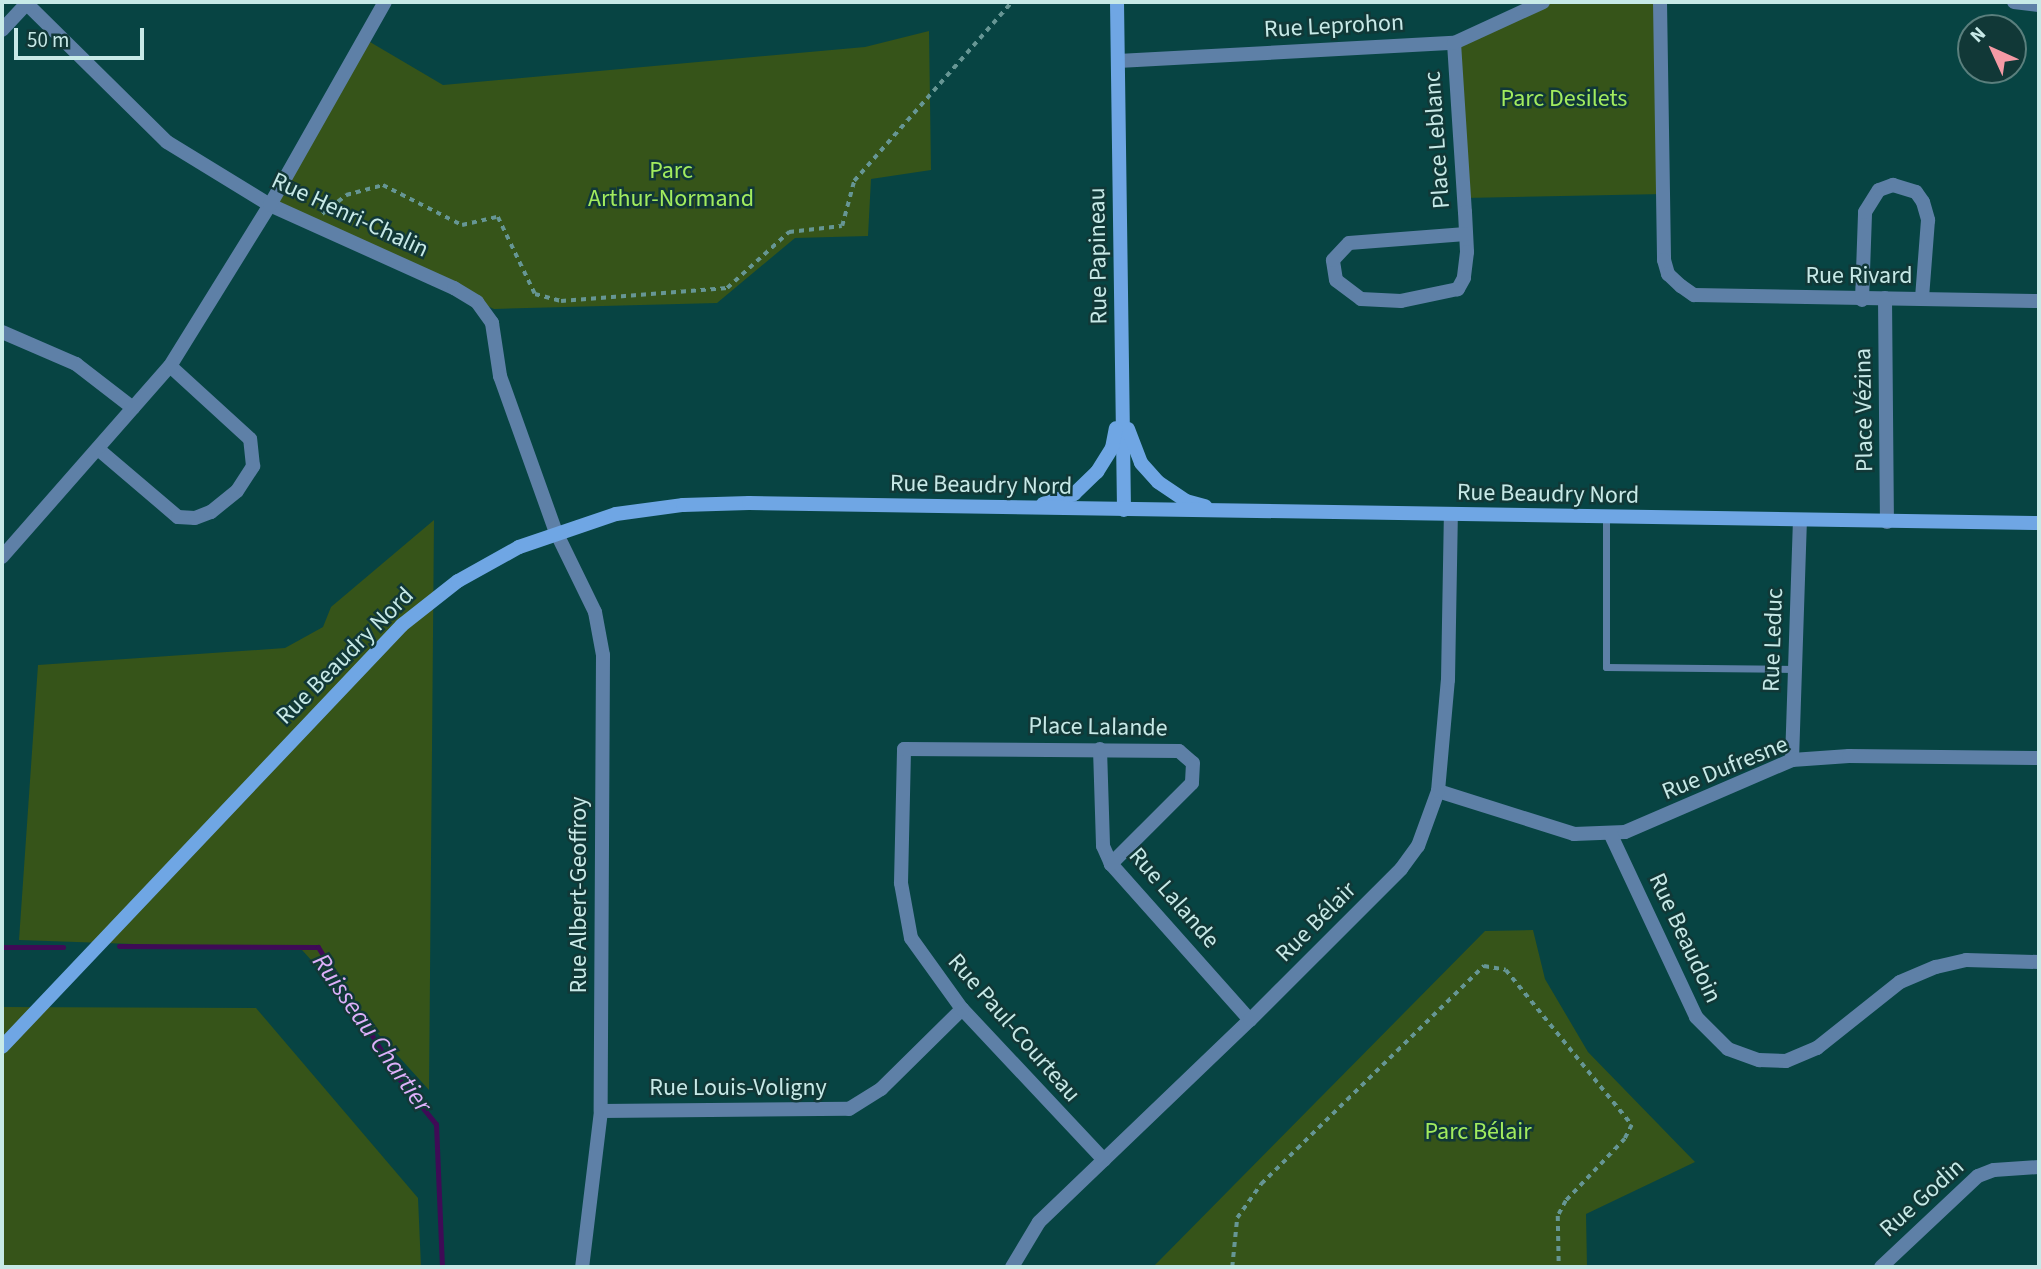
<!DOCTYPE html>
<html>
<head>
<meta charset="utf-8">
<style>
  body { margin:0 }
  #map { position:relative; width:2041px; height:1269px; overflow:hidden; background:#074443; font-family:"Source Sans 3",sans-serif }
  div>[style] { position:absolute }
  .green>* { inset:0; background:#365419 }
  .stream>* { height:5px; margin:-2.5px; padding:0 2.5px; transform-origin:2.5px; border-radius:2.5px; background:#3f0b56 }
  .path>* { height:3.5px; margin-top:-1.75px; transform-origin:0; background:repeating-linear-gradient(90deg,#669694 0 5px,transparent 0 10px) }
  .lane>* { height:7px; margin:-3.5px; padding:0 3.5px; transform-origin:3.5px; border-radius:3.5px; background:#5e80a7 }
  .street>* { height:14px; margin:-7px; padding:0 7px; transform-origin:7px; border-radius:7px; background:#5e80a7 }
  .secondary>* { height:14px; margin:-7px; padding:0 7px; transform-origin:7px; border-radius:7px; background:#6fa6e4 }
  span { translate:-50% -50%; white-space:nowrap; text-align:center; line-height:1.15; -webkit-text-stroke:5px #113837; paint-order:stroke }
  .street-label { font-size:24px; color:#c7e9e7 }
  .park-label { font-size:24px; color:#a2ec5e }
  .water-label { font-size:26px; color:#deb0fa; font-style:italic }
  .frame { position:absolute; inset:0; border:4px solid #c7e9e7; pointer-events:none }
  .north { position:absolute; left:1957px; top:14px; width:70px; height:70px; box-sizing:border-box; background:#113837; border:2px solid #5a7f7d; border-radius:50%; rotate:315deg; font-size:19px; font-weight:700; line-height:28px; text-align:center; color:#c7e9e7 }
  .north::after { content:''; display:block; margin:auto; width:24px; height:32px; background:#f49aa5; clip-path:polygon(50% 0,100% 100%,50% 72%,0 100%) }
  .scale { position:absolute; left:14px; top:28px; width:130px; height:32px; box-sizing:border-box; border:4px solid #c7e9e7; border-top:0; padding-left:9px; font-size:21px; line-height:24px; white-space:nowrap; color:#c7e9e7; -webkit-text-stroke:5px #113837; paint-order:stroke }
</style>
</head>
<body>
<div id="map">
  <div class="green">
    <div style="clip-path:polygon(1543px 2px,1660px 2px,1664px 194px,1464px 198px,1454px 43px)"></div>
    <div style="clip-path:polygon(929px 31px,931px 170px,871px 179px,868px 236px,795px 238px,717px 303px,494px 309px,270px 205px,370px 42px,443px 85px,865px 47px)"></div>
    <div style="clip-path:polygon(434px 520px,429px 1090px,302px 950px,19px 940px,38px 665px,285px 648px,323px 627px,331px 607px)"></div>
    <div style="clip-path:polygon(1533px 930px,1545px 979px,1588px 1052px,1695px 1162px,1586px 1214px,1587px 1267px,1153px 1267px,1485px 931px)"></div>
    <div style="clip-path:polygon(2px 1007px,256px 1008px,418px 1198px,421px 1267px,2px 1267px)"></div>
  </div>
  <div class="stream">
    <div style="left:119px;top:946px;width:199px;rotate:0.3deg"></div>
    <div style="left:318px;top:947px;width:150px;rotate:58.6deg"></div>
    <div style="left:396px;top:1075px;width:63px;rotate:50.8deg"></div>
    <div style="left:436px;top:1124px;width:143px;rotate:87.6deg"></div>
    <div style="left:2px;top:947px;width:61px"></div>
  </div>
  <div class="path">
    <div style="left:322px;top:214px;width:31px;rotate:-38deg"></div>
    <div style="left:346px;top:195px;width:38px;rotate:-15deg"></div>
    <div style="left:383px;top:185px;width:89px;rotate:26.9deg"></div>
    <div style="left:462px;top:225px;width:37px;rotate:-13deg"></div>
    <div style="left:498px;top:217px;width:85px;rotate:64.3deg"></div>
    <div style="left:535px;top:294px;width:27px;rotate:15deg"></div>
    <div style="left:561px;top:301px;width:167px;rotate:-4.5deg"></div>
    <div style="left:727px;top:288px;width:84px;rotate:-42.1deg"></div>
    <div style="left:789px;top:232px;width:53px;rotate:-6.5deg"></div>
    <div style="left:842px;top:226px;width:47px;rotate:-75.1deg"></div>
    <div style="left:854px;top:181px;width:239px;rotate:-48.6deg"></div>
    <div style="left:1232px;top:1267px;width:49px;rotate:-84.2deg"></div>
    <div style="left:1237px;top:1218px;width:42px;rotate:-54.8deg"></div>
    <div style="left:1261px;top:1184px;width:312px;rotate:-44.4deg"></div>
    <div style="left:1484px;top:966px;width:22px;rotate:10deg"></div>
    <div style="left:1506px;top:970px;width:200px;rotate:50.9deg"></div>
    <div style="left:1632px;top:1125px;width:16px;rotate:117deg"></div>
    <div style="left:1625px;top:1139px;width:86px;rotate:133.6deg"></div>
    <div style="left:1566px;top:1201px;width:17px;rotate:118deg"></div>
    <div style="left:1558px;top:1216px;width:51px;rotate:88.9deg"></div>
  </div>
  <div class="lane">
    <div style="left:1606px;top:518px;width:149px;rotate:90deg"></div>
    <div style="left:1606px;top:667px;width:188px;rotate:0.6deg"></div>
  </div>
  <div class="street">
    <div style="left:25px;top:2px;width:199px;rotate:44.6deg"></div>
    <div style="left:167px;top:142px;width:121px;rotate:31.5deg"></div>
    <div style="left:270px;top:205px;width:202px;rotate:24.3deg"></div>
    <div style="left:454px;top:288px;width:27px;rotate:31deg"></div>
    <div style="left:477px;top:302px;width:26px;rotate:54deg"></div>
    <div style="left:492px;top:323px;width:54px;rotate:81.4deg"></div>
    <div style="left:500px;top:376px;width:166px;rotate:70.3deg"></div>
    <div style="left:556px;top:532px;width:89px;rotate:64deg"></div>
    <div style="left:595px;top:612px;width:44px;rotate:79.5deg"></div>
    <div style="left:603px;top:655px;width:456px;rotate:90.3deg"></div>
    <div style="left:601px;top:1111px;width:157px;rotate:96.9deg"></div>
    <div style="left:1660px;top:2px;width:258px;rotate:89.1deg"></div>
    <div style="left:1664px;top:260px;width:15px;rotate:74deg"></div>
    <div style="left:1668px;top:274px;width:18px;rotate:43deg"></div>
    <div style="left:1681px;top:286px;width:16px;rotate:35deg"></div>
    <div style="left:1694px;top:295px;width:345px;rotate:1deg"></div>
    <div style="left:2014px;top:2px;width:25px;rotate:7deg"></div>
    <div style="left:2px;top:30px;width:38px;rotate:-47deg"></div>
    <div style="left:1454px;top:43px;width:169px;rotate:86.3deg"></div>
    <div style="left:1465px;top:212px;width:40px;rotate:87.1deg"></div>
    <div style="left:1467px;top:252px;width:26px;rotate:97deg"></div>
    <div style="left:1464px;top:278px;width:13px;rotate:119deg"></div>
    <div style="left:1458px;top:289px;width:58px;rotate:168.1deg"></div>
    <div style="left:1401px;top:301px;width:40px;rotate:-177.1deg"></div>
    <div style="left:1361px;top:299px;width:31px;rotate:-143deg"></div>
    <div style="left:1336px;top:280px;width:20px;rotate:-99deg"></div>
    <div style="left:1333px;top:260px;width:23px;rotate:-47deg"></div>
    <div style="left:1349px;top:243px;width:117px;rotate:-4.4deg"></div>
    <div style="left:1118px;top:61px;width:336px;rotate:-3.1deg"></div>
    <div style="left:1454px;top:43px;width:98px;rotate:-24.7deg"></div>
    <div style="left:1885px;top:298px;width:224px;rotate:89.5deg"></div>
    <div style="left:1862px;top:300px;width:88px;rotate:-88deg"></div>
    <div style="left:1865px;top:212px;width:26px;rotate:-58deg"></div>
    <div style="left:1879px;top:190px;width:15px;rotate:-20deg"></div>
    <div style="left:1893px;top:185px;width:24px;rotate:17deg"></div>
    <div style="left:1916px;top:192px;width:12px;rotate:55deg"></div>
    <div style="left:1923px;top:202px;width:19px;rotate:74deg"></div>
    <div style="left:1928px;top:220px;width:78px;rotate:94.4deg"></div>
    <div style="left:2px;top:332px;width:81px;rotate:23.4deg"></div>
    <div style="left:76px;top:364px;width:72px;rotate:37.7deg"></div>
    <div style="left:98px;top:449px;width:105px;rotate:40.4deg"></div>
    <div style="left:178px;top:517px;width:17px;rotate:3deg"></div>
    <div style="left:195px;top:518px;width:17px;rotate:-21deg"></div>
    <div style="left:211px;top:512px;width:33px;rotate:-39deg"></div>
    <div style="left:237px;top:491px;width:30px;rotate:-57deg"></div>
    <div style="left:253px;top:466px;width:27px;rotate:-96deg"></div>
    <div style="left:250px;top:439px;width:108px;rotate:-137.6deg"></div>
    <div style="left:2px;top:557px;width:254px;rotate:-48.7deg"></div>
    <div style="left:170px;top:366px;width:190px;rotate:-58.2deg"></div>
    <div style="left:270px;top:205px;width:233px;rotate:-60.5deg"></div>
    <div style="left:1100px;top:749px;width:97px;rotate:88.2deg"></div>
    <div style="left:1103px;top:846px;width:20px;rotate:66deg"></div>
    <div style="left:1111px;top:864px;width:209px;rotate:48.3deg"></div>
    <div style="left:1792px;top:760px;width:240px;rotate:-88.1deg"></div>
    <div style="left:1438px;top:791px;width:143px;rotate:17.5deg"></div>
    <div style="left:1574px;top:834px;width:51px;rotate:-2.2deg"></div>
    <div style="left:1625px;top:832px;width:182px;rotate:-23.3deg"></div>
    <div style="left:1792px;top:760px;width:57px;rotate:-4deg"></div>
    <div style="left:1849px;top:756px;width:190px;rotate:0.6deg"></div>
    <div style="left:1610px;top:833px;width:203px;rotate:64.9deg"></div>
    <div style="left:1696px;top:1017px;width:45px;rotate:45deg"></div>
    <div style="left:1728px;top:1049px;width:33px;rotate:20deg"></div>
    <div style="left:1759px;top:1060px;width:27px;rotate:2deg"></div>
    <div style="left:1786px;top:1061px;width:34px;rotate:-23deg"></div>
    <div style="left:1817px;top:1048px;width:106px;rotate:-38.5deg"></div>
    <div style="left:1900px;top:982px;width:39px;rotate:-23deg"></div>
    <div style="left:1936px;top:967px;width:31px;rotate:-13deg"></div>
    <div style="left:1966px;top:960px;width:73px;rotate:1.6deg"></div>
    <div style="left:601px;top:1111px;width:248px;rotate:-0.5deg"></div>
    <div style="left:849px;top:1109px;width:38px;rotate:-32deg"></div>
    <div style="left:881px;top:1089px;width:114px;rotate:-44.6deg"></div>
    <div style="left:1104px;top:1160px;width:207px;rotate:-133.2deg"></div>
    <div style="left:962px;top:1009px;width:87px;rotate:-125.7deg"></div>
    <div style="left:911px;top:938px;width:56px;rotate:-100.3deg"></div>
    <div style="left:901px;top:883px;width:134px;rotate:-88.7deg"></div>
    <div style="left:904px;top:749px;width:275px;rotate:0.4deg"></div>
    <div style="left:1179px;top:751px;width:18px;rotate:41deg"></div>
    <div style="left:1193px;top:763px;width:20px;rotate:93deg"></div>
    <div style="left:1192px;top:783px;width:115px;rotate:135deg"></div>
    <div style="left:1012px;top:1267px;width:52px;rotate:-59deg"></div>
    <div style="left:1039px;top:1222px;width:292px;rotate:-43.8deg"></div>
    <div style="left:1250px;top:1020px;width:214px;rotate:-45deg"></div>
    <div style="left:1401px;top:869px;width:29px;rotate:-54deg"></div>
    <div style="left:1418px;top:846px;width:59px;rotate:-70deg"></div>
    <div style="left:1438px;top:791px;width:111px;rotate:-84.9deg"></div>
    <div style="left:1448px;top:680px;width:165px;rotate:-89deg"></div>
    <div style="left:1881px;top:1267px;width:133px;rotate:-43.2deg"></div>
    <div style="left:1978px;top:1176px;width:17px;rotate:-21deg"></div>
    <div style="left:1994px;top:1170px;width:45px;rotate:-3.8deg"></div>
  </div>
  <div class="secondary">
    <div style="left:1117px;top:2px;width:508px;rotate:89.21deg"></div>
    <div style="left:1128px;top:429px;width:36px;rotate:69deg"></div>
    <div style="left:1141px;top:463px;width:25px;rotate:48deg"></div>
    <div style="left:1158px;top:482px;width:34px;rotate:34deg"></div>
    <div style="left:1186px;top:501px;width:20px;rotate:15deg"></div>
    <div style="left:1043px;top:504px;width:33px;rotate:-18deg"></div>
    <div style="left:1074px;top:494px;width:32px;rotate:-44deg"></div>
    <div style="left:1097px;top:472px;width:28px;rotate:-58deg"></div>
    <div style="left:1112px;top:448px;width:20px;rotate:-79deg"></div>
    <div style="left:2px;top:1047px;width:581px;rotate:-46.53deg"></div>
    <div style="left:402px;top:625px;width:71px;rotate:-38.2deg"></div>
    <div style="left:458px;top:581px;width:70px;rotate:-29.1deg"></div>
    <div style="left:519px;top:547px;width:102px;rotate:-18.8deg"></div>
    <div style="left:616px;top:514px;width:68px;rotate:-7.7deg"></div>
    <div style="left:683px;top:505px;width:66px;rotate:-1.7deg"></div>
    <div style="left:749px;top:503px;width:1290px;rotate:0.89deg"></div>
  </div>
  <div class="street-label">
    <span style="left:1334px;top:26px;rotate:-3deg">Rue Leprohon</span>
    <span style="left:1437px;top:140px;rotate:-94deg">Place Leblanc</span>
    <span style="left:350px;top:215px;rotate:25deg">Rue Henri-Chalin</span>
    <span style="left:1098px;top:256px;rotate:-91deg">Rue Papineau</span>
    <span style="left:1859px;top:276px">Rue Rivard</span>
    <span style="left:1864px;top:410px;rotate:-91deg">Place Vézina</span>
    <span style="left:981px;top:485px;rotate:1deg">Rue Beaudry Nord</span>
    <span style="left:1548px;top:494px;rotate:1deg">Rue Beaudry Nord</span>
    <span style="left:1773px;top:640px;rotate:-88deg">Rue Leduc</span>
    <span style="left:345px;top:656px;rotate:-45deg">Rue Beaudry Nord</span>
    <span style="left:1098px;top:727px;rotate:1deg">Place Lalande</span>
    <span style="left:1725px;top:768px;rotate:-22deg">Rue Dufresne</span>
    <span style="left:579px;top:895px;rotate:-90deg">Rue Albert-Geoffroy</span>
    <span style="left:1174px;top:898px;rotate:49deg">Rue Lalande</span>
    <span style="left:1316px;top:922px;rotate:-45deg">Rue Bélair</span>
    <span style="left:1685px;top:938px;rotate:65deg">Rue Beaudoin</span>
    <span style="left:1014px;top:1028px;rotate:49deg">Rue Paul-Courteau</span>
    <span style="left:738px;top:1088px">Rue Louis-Voligny</span>
    <span style="left:1922px;top:1198px;rotate:-42deg">Rue Godin</span>
  </div>
  <div class="park-label">
    <span style="left:1564px;top:99px">Parc Desilets</span>
    <span style="left:671px;top:185px">Parc<br>Arthur-Normand</span>
    <span style="left:1478px;top:1132px">Parc Bélair</span>
  </div>
  <div class="water-label">
    <span style="left:372px;top:1033px;rotate:55deg">Ruisseau Chartier</span>
  </div>
  <div class="frame"></div>
  <div class="north">N</div>
  <div class="scale">50 m</div>
</div>
</body>
</html>
